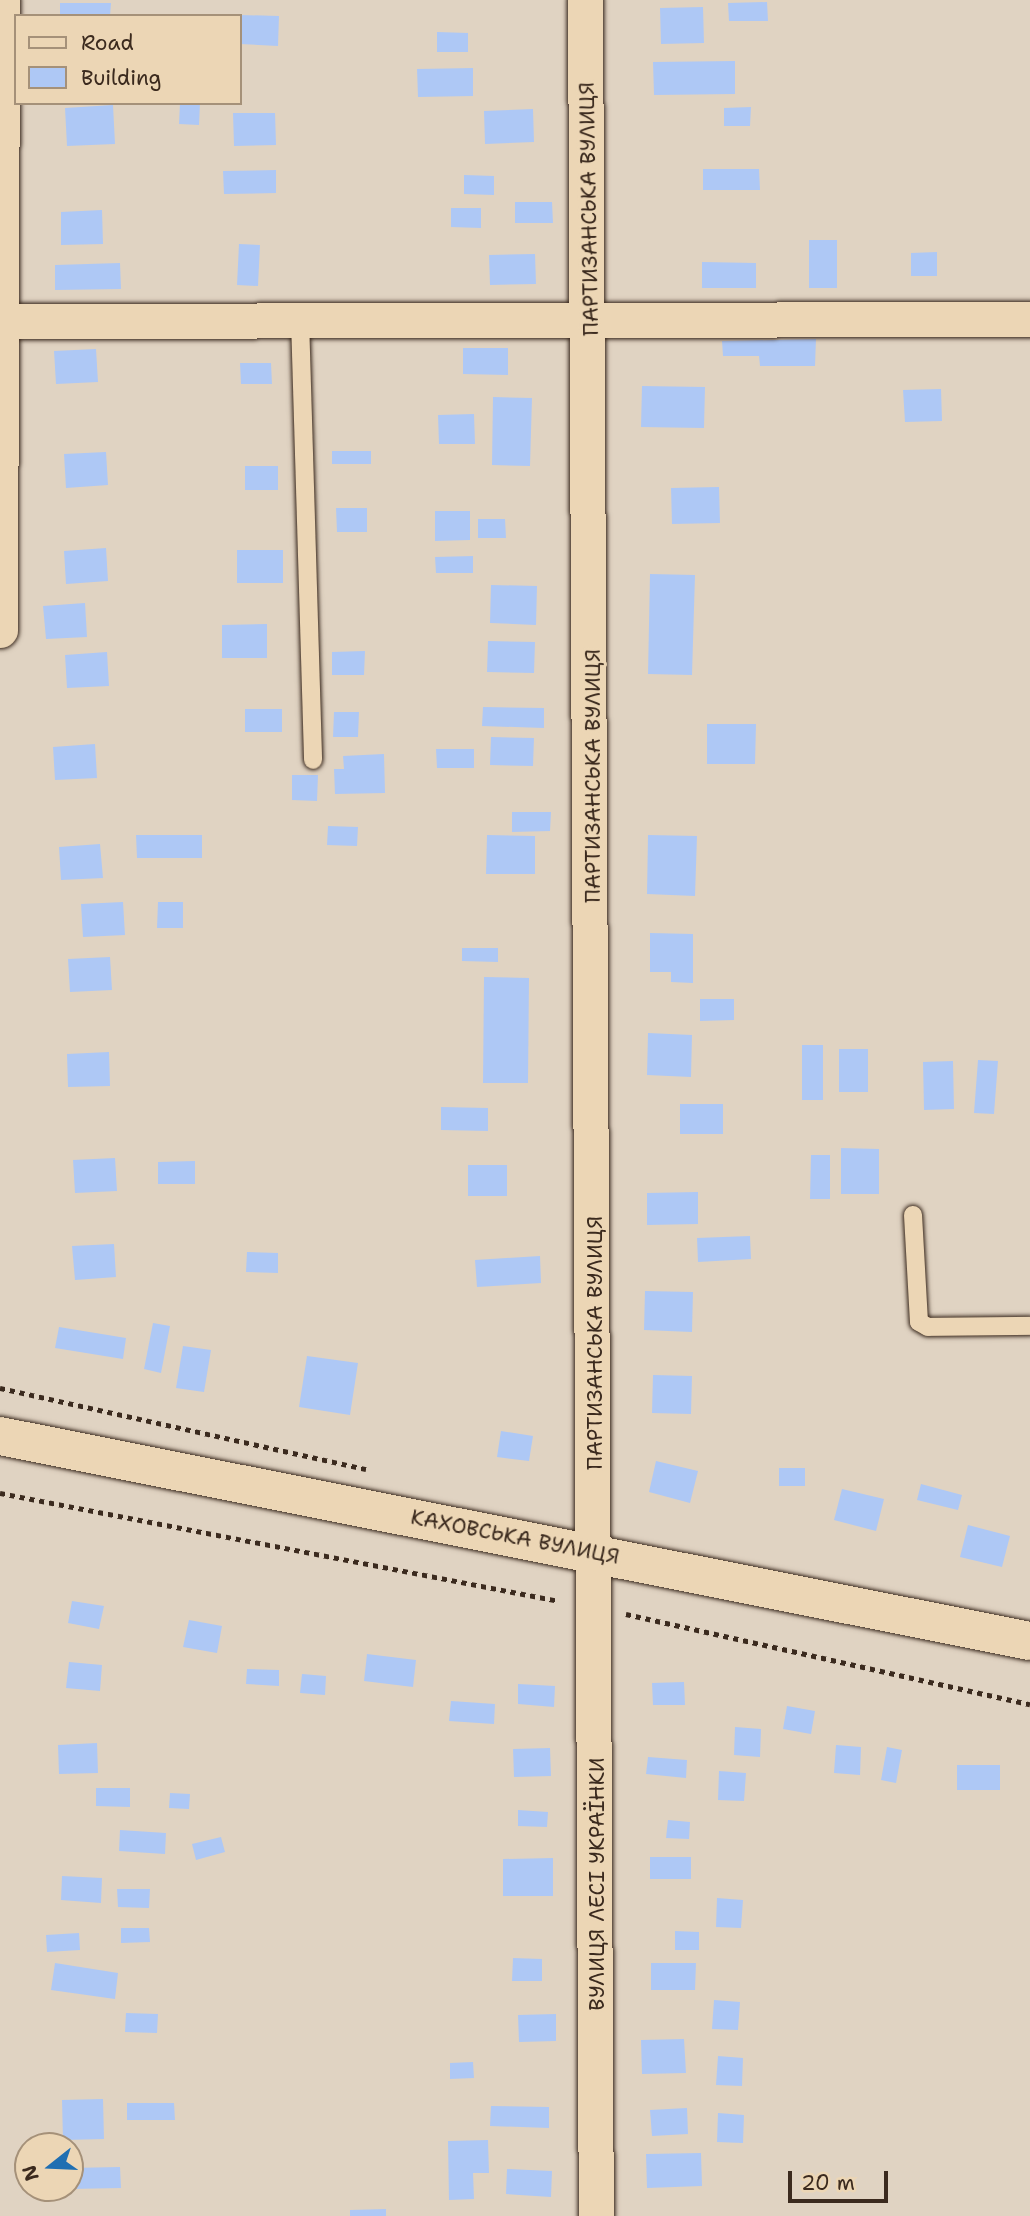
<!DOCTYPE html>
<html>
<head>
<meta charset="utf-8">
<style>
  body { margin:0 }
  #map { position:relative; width:1030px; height:2216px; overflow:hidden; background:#e0d3c2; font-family:"Shantell Sans",sans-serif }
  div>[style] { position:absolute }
  .building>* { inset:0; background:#aec8f5 }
  .path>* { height:4.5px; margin-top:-2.25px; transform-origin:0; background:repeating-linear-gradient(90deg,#3b2a1e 0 5px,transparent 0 10px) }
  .roads { filter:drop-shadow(0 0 2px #3b2a1e) drop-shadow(0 0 2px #3b2a1e) }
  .service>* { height:18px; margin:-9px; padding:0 9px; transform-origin:9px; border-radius:9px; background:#ecd6b5 }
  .minor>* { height:35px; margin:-17.5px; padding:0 17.5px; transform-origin:17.5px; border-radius:17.5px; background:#ecd6b5 }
  .primary>* { height:38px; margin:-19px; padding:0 19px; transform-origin:19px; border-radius:19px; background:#ecd6b5 }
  span { translate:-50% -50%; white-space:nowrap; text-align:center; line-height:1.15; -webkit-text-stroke:6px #ecd6b5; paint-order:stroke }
  .street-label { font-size:21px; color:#3b2a1e }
  .legend { position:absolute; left:14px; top:14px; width:228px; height:91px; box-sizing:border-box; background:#ecd6b5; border:2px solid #a59179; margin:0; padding:9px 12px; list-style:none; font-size:21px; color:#3b2a1e }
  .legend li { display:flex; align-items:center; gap:14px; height:35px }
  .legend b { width:35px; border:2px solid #a59179 }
  .north { position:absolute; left:14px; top:2132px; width:70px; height:70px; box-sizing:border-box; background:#ecd6b5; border:2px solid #a59179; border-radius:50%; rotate:252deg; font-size:19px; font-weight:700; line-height:28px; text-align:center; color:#3b2a1e }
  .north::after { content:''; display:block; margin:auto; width:24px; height:32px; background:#1f6fb2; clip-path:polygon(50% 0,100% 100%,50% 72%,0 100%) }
  .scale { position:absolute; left:788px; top:2171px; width:100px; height:32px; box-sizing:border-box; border:4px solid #3b2a1e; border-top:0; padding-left:9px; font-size:21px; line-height:24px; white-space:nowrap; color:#3b2a1e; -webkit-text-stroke:5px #ecd6b5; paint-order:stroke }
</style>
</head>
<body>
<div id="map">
  <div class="building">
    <div style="clip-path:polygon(767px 2px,768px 21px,729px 21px,728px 3px)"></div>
    <div style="clip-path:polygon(60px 3px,111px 3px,110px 16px,60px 16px)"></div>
    <div style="clip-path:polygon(703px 7px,704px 43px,661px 44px,660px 8px)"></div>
    <div style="clip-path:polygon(240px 15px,279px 16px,278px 46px,240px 44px)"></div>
    <div style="clip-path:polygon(437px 32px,468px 33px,468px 52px,437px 52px)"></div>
    <div style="clip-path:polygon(735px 61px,735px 94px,654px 95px,653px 62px)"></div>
    <div style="clip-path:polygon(473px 68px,473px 96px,418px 97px,417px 69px)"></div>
    <div style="clip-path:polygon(180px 103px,200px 103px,199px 125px,179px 124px)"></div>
    <div style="clip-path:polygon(113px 105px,115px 144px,67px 146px,65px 108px)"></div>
    <div style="clip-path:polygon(751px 107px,750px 126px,724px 126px,724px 108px)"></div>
    <div style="clip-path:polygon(533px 109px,534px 142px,485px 144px,484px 111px)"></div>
    <div style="clip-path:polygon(233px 113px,275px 113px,276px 145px,234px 146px)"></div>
    <div style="clip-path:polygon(703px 169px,759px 169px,760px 190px,703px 190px)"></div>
    <div style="clip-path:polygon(276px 170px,276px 193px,224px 194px,223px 171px)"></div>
    <div style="clip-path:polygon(464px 175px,494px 176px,494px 195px,464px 194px)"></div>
    <div style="clip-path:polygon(515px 202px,552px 202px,553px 223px,515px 223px)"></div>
    <div style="clip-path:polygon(451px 208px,481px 208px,481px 228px,451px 227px)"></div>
    <div style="clip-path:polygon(102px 210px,103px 244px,61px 245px,61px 212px)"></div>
    <div style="clip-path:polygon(809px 240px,837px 240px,837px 288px,809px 288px)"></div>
    <div style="clip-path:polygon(239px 244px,260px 245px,258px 286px,237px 285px)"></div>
    <div style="clip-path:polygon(937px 252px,937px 276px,911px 276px,911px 253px)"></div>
    <div style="clip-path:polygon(535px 254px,536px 284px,490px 285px,489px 255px)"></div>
    <div style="clip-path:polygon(702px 262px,756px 263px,756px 288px,702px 288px)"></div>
    <div style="clip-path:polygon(120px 263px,121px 289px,55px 290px,55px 265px)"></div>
    <div style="clip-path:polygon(816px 339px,815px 366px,760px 366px,759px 356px,723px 356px,722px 341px)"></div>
    <div style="clip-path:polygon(463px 348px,508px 348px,508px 375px,463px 374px)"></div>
    <div style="clip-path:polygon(96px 349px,98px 382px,56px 384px,54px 351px)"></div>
    <div style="clip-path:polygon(240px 363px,271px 363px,272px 384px,241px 384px)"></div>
    <div style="clip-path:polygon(642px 386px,705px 387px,704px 428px,641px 427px)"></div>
    <div style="clip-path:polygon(941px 389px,942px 421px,905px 422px,903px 390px)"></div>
    <div style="clip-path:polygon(493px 397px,532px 398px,530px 466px,492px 465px)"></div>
    <div style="clip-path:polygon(474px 414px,475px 444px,439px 444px,438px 415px)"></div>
    <div style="clip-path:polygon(332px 451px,371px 451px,371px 464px,332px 464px)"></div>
    <div style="clip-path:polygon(106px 452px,108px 485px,66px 488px,64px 454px)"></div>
    <div style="clip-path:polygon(245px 466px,278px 466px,278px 490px,245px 490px)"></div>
    <div style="clip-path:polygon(719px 487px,720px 523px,672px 524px,671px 488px)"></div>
    <div style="clip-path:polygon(336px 508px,367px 508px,367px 532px,337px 532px)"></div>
    <div style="clip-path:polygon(435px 511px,470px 511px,470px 540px,435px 541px)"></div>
    <div style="clip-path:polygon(478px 519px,505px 519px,506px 538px,478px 538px)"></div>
    <div style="clip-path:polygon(106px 548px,108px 581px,66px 584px,64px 551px)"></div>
    <div style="clip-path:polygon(237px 550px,283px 550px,283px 583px,237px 583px)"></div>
    <div style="clip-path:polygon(473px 556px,473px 573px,436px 573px,435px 557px)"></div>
    <div style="clip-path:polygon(650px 574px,695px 575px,692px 675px,648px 674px)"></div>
    <div style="clip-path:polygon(491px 585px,537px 586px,536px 625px,490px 623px)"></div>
    <div style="clip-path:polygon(85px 603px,87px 637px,46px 639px,43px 606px)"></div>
    <div style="clip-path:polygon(267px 624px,267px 658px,222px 658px,222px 625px)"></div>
    <div style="clip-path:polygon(488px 641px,535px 642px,534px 673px,487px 672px)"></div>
    <div style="clip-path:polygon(365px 651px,364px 675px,332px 675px,332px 652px)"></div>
    <div style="clip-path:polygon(107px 652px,109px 686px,67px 688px,65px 655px)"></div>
    <div style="clip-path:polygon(483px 707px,544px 708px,544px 728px,482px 726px)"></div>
    <div style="clip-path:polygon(245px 709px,282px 709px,282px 732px,245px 732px)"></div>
    <div style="clip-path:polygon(334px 712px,359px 712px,358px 737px,333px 737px)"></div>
    <div style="clip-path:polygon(707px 724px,756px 724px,755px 764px,707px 764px)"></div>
    <div style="clip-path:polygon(491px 737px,534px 738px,533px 766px,490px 765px)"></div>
    <div style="clip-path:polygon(95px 744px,97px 778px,55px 780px,53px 747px)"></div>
    <div style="clip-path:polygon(436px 749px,474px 749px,474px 768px,437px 768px)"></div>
    <div style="clip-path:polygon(384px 754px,385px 793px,335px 794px,334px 769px,344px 769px,343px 756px)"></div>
    <div style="clip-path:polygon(292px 775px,318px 775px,317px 801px,292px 800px)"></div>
    <div style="clip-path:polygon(512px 812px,551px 812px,550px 831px,512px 832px)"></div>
    <div style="clip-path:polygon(328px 826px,358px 827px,357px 846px,327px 845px)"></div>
    <div style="clip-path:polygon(136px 835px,202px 835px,202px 858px,137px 858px)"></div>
    <div style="clip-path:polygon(487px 835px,535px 836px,535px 874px,486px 874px)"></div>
    <div style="clip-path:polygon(648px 835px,697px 836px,695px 896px,647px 894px)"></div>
    <div style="clip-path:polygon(100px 844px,103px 878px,61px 880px,59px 847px)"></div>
    <div style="clip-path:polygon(123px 902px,125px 935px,83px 937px,81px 904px)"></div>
    <div style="clip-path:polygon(158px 902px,183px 902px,183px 928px,157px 928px)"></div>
    <div style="clip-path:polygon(650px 933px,693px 934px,693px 983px,671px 982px,671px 972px,650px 972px)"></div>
    <div style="clip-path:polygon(462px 948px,498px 948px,498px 962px,462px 961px)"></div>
    <div style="clip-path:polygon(110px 957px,112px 990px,70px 992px,68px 959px)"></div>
    <div style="clip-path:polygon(484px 977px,529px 978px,528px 1083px,483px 1083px)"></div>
    <div style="clip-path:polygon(700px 999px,734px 999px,734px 1020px,700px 1021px)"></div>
    <div style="clip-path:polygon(648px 1033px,692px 1035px,691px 1077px,647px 1075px)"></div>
    <div style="clip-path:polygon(802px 1045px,823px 1045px,823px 1100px,802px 1100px)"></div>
    <div style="clip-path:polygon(839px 1049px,868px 1049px,868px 1092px,839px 1092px)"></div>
    <div style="clip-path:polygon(109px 1052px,110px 1086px,68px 1087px,67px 1054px)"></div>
    <div style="clip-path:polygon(978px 1060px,998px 1061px,994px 1114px,974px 1113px)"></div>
    <div style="clip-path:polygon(953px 1061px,954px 1109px,924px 1110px,923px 1062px)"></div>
    <div style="clip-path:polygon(680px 1104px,723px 1104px,723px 1134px,680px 1134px)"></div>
    <div style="clip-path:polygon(441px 1107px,488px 1108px,488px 1131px,441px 1130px)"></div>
    <div style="clip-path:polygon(841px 1148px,879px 1149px,879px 1194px,841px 1194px)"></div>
    <div style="clip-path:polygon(811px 1155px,830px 1155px,830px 1199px,810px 1199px)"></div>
    <div style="clip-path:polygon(115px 1158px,117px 1191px,75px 1193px,73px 1160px)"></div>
    <div style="clip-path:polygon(195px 1161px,195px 1184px,158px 1184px,158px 1162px)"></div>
    <div style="clip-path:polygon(468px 1165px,507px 1165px,507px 1196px,468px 1196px)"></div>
    <div style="clip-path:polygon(698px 1192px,698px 1224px,647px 1225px,647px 1193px)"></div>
    <div style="clip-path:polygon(750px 1236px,751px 1259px,698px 1262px,697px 1238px)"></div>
    <div style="clip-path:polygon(114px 1244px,116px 1277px,75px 1280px,72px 1246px)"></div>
    <div style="clip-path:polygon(247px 1252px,278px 1253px,278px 1273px,246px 1272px)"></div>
    <div style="clip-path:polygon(540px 1256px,541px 1283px,477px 1287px,475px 1260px)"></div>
    <div style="clip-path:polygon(645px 1291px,693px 1292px,692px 1332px,644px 1330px)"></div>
    <div style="clip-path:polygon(153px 1323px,170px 1326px,161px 1373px,144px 1369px)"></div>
    <div style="clip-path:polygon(59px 1327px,126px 1338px,123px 1359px,55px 1348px)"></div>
    <div style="clip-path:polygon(183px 1346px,211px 1350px,204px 1392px,176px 1388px)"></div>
    <div style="clip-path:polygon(307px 1356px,358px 1363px,350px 1415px,299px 1407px)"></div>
    <div style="clip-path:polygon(653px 1375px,692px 1376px,691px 1414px,652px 1413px)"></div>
    <div style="clip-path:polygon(501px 1431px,533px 1436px,529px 1461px,497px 1457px)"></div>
    <div style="clip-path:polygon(656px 1461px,698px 1471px,690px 1503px,649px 1492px)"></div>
    <div style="clip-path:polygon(779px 1468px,805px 1468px,805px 1486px,779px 1486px)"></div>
    <div style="clip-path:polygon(921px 1484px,962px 1495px,958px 1510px,917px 1500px)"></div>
    <div style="clip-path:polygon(842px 1489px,884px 1499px,876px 1531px,834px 1520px)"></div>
    <div style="clip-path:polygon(968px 1525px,1010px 1536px,1002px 1567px,960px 1557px)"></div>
    <div style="clip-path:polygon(72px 1601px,104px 1606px,99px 1629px,68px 1623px)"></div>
    <div style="clip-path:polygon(189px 1620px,222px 1626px,217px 1653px,183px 1647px)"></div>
    <div style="clip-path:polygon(367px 1654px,416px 1660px,413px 1687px,364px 1681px)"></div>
    <div style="clip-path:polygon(69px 1662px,102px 1665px,100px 1691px,66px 1688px)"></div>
    <div style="clip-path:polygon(247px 1669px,279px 1670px,279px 1686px,246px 1684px)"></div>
    <div style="clip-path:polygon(302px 1674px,326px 1676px,325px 1695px,300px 1693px)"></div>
    <div style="clip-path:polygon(684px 1682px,685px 1705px,653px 1705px,652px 1683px)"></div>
    <div style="clip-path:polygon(518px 1684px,555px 1686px,554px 1707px,518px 1704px)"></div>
    <div style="clip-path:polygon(451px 1701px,495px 1704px,494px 1724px,449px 1721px)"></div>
    <div style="clip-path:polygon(787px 1706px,815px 1711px,811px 1734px,783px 1729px)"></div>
    <div style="clip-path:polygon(735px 1727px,761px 1729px,760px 1757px,734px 1755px)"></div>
    <div style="clip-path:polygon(97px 1743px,98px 1773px,59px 1774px,58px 1745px)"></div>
    <div style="clip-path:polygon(836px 1745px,861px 1747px,860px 1775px,834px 1773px)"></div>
    <div style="clip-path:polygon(887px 1747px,902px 1750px,896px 1783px,881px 1780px)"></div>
    <div style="clip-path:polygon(550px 1748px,551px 1776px,514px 1777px,513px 1749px)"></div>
    <div style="clip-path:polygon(648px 1757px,687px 1760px,686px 1778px,646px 1774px)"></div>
    <div style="clip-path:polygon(957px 1765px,1000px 1765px,1000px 1790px,957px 1790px)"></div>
    <div style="clip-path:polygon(719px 1771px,746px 1773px,744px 1801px,718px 1800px)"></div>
    <div style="clip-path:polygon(96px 1788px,130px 1788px,130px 1807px,96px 1806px)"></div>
    <div style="clip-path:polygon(170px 1793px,190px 1794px,189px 1809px,169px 1808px)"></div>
    <div style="clip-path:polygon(518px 1810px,548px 1812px,547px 1827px,518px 1826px)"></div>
    <div style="clip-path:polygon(668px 1820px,690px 1822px,689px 1839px,666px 1838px)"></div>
    <div style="clip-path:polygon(120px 1830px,166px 1833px,165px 1854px,119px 1851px)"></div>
    <div style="clip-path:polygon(221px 1837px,225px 1852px,196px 1860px,192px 1844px)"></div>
    <div style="clip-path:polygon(650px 1857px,691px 1857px,691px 1879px,650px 1879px)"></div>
    <div style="clip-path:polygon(553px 1858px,553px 1896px,503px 1896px,503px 1859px)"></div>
    <div style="clip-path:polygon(62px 1876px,102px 1878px,101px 1903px,61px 1900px)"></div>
    <div style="clip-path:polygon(117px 1889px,150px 1889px,149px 1908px,118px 1907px)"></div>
    <div style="clip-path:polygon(717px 1898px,743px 1900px,741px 1928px,716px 1927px)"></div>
    <div style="clip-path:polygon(121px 1928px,149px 1928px,150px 1942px,121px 1943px)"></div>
    <div style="clip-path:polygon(675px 1931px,699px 1932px,699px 1950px,675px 1950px)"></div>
    <div style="clip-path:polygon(79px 1933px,80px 1950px,47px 1952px,46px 1935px)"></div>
    <div style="clip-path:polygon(513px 1958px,542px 1959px,542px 1981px,512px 1981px)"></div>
    <div style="clip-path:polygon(55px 1963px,118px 1973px,115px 1999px,51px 1990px)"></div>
    <div style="clip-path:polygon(651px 1963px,696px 1963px,695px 1990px,651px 1990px)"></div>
    <div style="clip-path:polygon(714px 2000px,740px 2002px,738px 2030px,712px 2029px)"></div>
    <div style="clip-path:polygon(126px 2013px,158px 2014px,157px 2033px,125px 2032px)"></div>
    <div style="clip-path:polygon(556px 2014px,556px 2041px,519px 2042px,518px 2015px)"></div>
    <div style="clip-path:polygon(684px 2039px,686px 2073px,642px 2074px,641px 2040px)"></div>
    <div style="clip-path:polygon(718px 2056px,743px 2058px,742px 2086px,716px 2085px)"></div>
    <div style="clip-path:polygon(473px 2062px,474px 2078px,450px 2079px,450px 2063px)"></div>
    <div style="clip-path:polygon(103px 2099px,104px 2139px,63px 2140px,62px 2100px)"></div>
    <div style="clip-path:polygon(127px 2103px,174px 2103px,175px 2120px,127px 2120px)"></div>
    <div style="clip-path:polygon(491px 2106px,549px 2107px,549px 2128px,490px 2126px)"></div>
    <div style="clip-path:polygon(687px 2108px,688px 2134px,652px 2136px,650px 2110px)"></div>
    <div style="clip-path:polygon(718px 2113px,744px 2115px,743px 2143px,717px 2142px)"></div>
    <div style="clip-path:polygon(488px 2140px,489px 2173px,473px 2173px,474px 2199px,449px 2200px,448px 2141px)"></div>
    <div style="clip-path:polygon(701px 2153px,702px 2186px,647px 2188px,646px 2154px)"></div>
    <div style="clip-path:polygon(120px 2167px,121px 2188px,70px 2189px,70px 2168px)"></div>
    <div style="clip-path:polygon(507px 2169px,552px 2171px,551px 2197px,506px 2194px)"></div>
    <div style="clip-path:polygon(386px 2209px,386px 2216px,350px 2216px,350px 2210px)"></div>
  </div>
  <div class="path">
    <div style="left:0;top:1388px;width:375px;rotate:12.5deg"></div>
    <div style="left:0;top:1493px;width:569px;rotate:10.93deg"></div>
    <div style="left:626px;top:1614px;width:414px;rotate:12.6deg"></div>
  </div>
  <div class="roads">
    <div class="service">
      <div style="left:300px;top:319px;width:441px;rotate:88.3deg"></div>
      <div style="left:913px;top:1215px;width:107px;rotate:86.8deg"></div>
      <div style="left:919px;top:1322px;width:10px;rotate:29deg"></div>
      <div style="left:928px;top:1327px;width:102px;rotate:-0.6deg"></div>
    </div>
    <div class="minor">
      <div style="left:585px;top:0;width:2216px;rotate:89.72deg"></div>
      <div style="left:0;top:321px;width:1030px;rotate:-0.11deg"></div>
      <div style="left:0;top:630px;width:630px;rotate:-89.82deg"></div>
    </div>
    <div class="primary">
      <div style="left:0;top:1436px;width:1050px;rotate:11.26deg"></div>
    </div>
  </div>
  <div class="street-label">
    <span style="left:589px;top:209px;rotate:-91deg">ПАРТИЗАНСЬКА ВУЛИЦЯ</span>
    <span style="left:593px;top:776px;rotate:-90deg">ПАРТИЗАНСЬКА ВУЛИЦЯ</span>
    <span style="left:595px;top:1343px;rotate:-90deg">ПАРТИЗАНСЬКА ВУЛИЦЯ</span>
    <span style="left:515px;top:1537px;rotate:11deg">КАХОВСЬКА ВУЛИЦЯ</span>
    <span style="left:597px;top:1884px;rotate:-90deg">ВУЛИЦЯ ЛЕСІ УКРАЇНКИ</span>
  </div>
  <ul class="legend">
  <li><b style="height:9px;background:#ecd6b5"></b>Road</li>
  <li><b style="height:19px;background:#aec8f5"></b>Building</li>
  </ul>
  <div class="north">N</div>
  <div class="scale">20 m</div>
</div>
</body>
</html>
